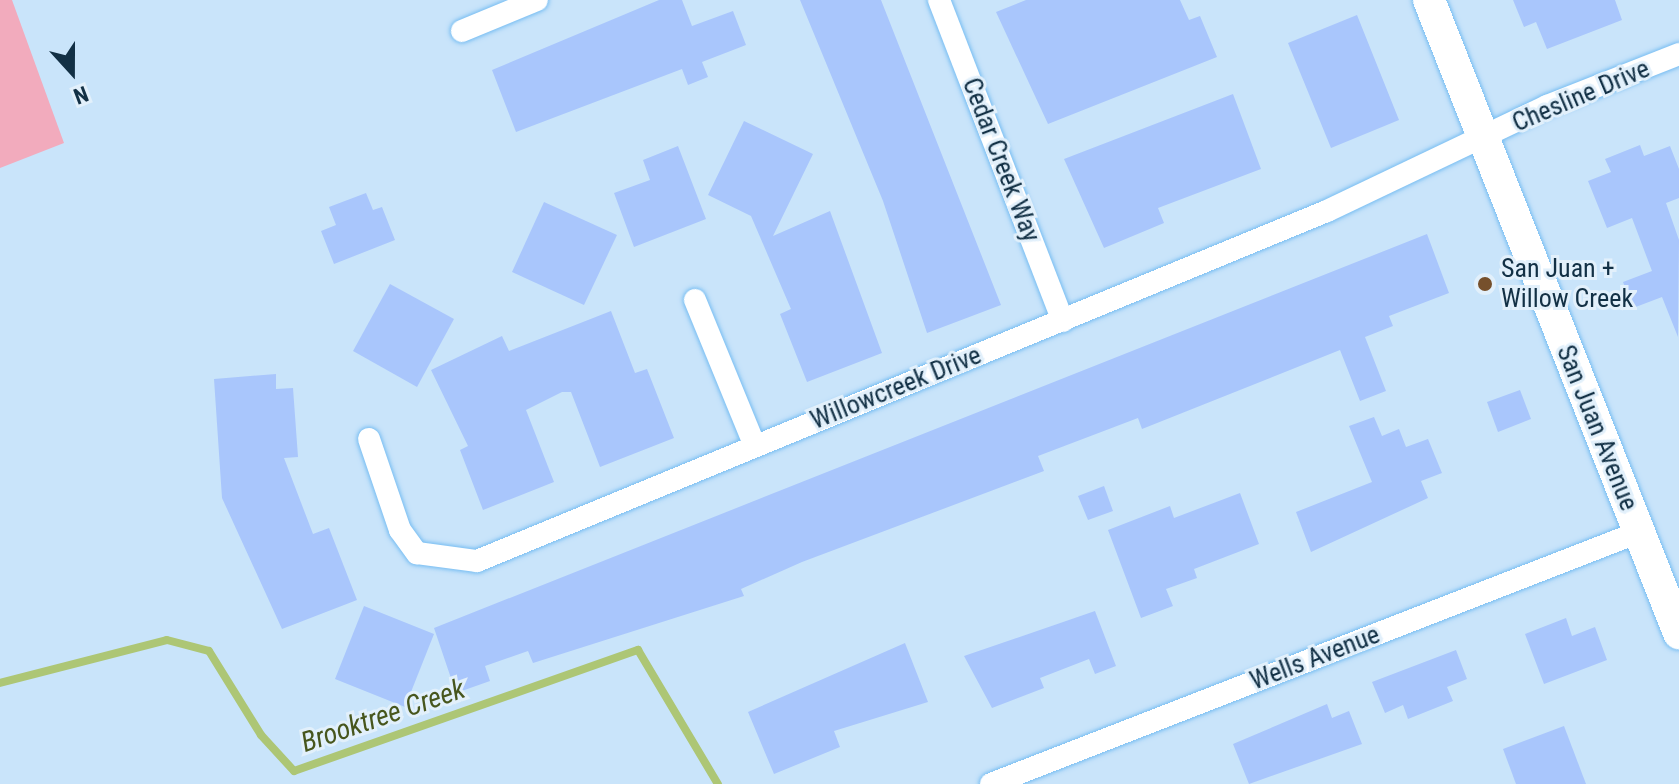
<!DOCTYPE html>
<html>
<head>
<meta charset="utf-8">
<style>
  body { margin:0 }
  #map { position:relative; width:1679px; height:784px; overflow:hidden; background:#c9e4fa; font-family:"Roboto Condensed",sans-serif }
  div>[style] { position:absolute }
  .green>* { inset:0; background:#f2abbd }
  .stream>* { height:8px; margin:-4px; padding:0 4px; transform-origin:4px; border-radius:4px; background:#adc675 }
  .building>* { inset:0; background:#a9c6fc }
  .roads { filter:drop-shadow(0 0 2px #77bdf2) drop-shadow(0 0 2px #77bdf2) }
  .street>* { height:22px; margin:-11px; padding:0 11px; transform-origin:11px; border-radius:11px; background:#fff }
  .secondary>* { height:32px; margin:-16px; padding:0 16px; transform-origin:16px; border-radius:16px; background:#fff }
  .dots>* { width:22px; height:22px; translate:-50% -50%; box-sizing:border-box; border:4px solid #e2f0fb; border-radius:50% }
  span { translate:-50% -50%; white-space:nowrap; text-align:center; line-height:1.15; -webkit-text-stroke:6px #e2f0fb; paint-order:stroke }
  .street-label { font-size:26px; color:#123045 }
  .poi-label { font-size:26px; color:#123045 }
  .left { translate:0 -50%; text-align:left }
  .water-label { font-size:28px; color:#47561d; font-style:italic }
  .north { position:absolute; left:32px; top:32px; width:80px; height:80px; -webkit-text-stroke:6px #e2f0fb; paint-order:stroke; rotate:159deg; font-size:22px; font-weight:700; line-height:32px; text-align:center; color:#123045 }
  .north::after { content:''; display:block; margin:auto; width:28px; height:36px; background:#123045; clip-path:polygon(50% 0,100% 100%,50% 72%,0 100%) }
</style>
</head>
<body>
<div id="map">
  <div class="green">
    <div style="clip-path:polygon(0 0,12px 0,64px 143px,0 168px)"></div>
  </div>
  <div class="stream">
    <div style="left:0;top:683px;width:172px;rotate:-14.4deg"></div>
    <div style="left:167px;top:640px;width:43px;rotate:14.7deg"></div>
    <div style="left:209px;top:651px;width:99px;rotate:58.2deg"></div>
    <div style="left:261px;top:735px;width:49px;rotate:47.5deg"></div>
    <div style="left:294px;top:771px;width:365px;rotate:-19.4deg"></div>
    <div style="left:638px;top:650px;width:156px;rotate:59.2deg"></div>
  </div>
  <div class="building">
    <div style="clip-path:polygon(659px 0,682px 0,692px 26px,733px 11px,746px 45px,702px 62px,708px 77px,688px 85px,682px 69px,516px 132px,492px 70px)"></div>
    <div style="clip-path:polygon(800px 0,881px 0,1001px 305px,927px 333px,883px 201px)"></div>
    <div style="clip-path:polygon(1026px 0,1180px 0,1189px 20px,1200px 16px,1217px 57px,1048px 124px,996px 12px)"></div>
    <div style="clip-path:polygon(1513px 0,1615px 0,1622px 20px,1547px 49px,1536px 22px,1524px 27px)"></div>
    <div style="clip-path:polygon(1357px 15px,1399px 120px,1331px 148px,1288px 43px)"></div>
    <div style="clip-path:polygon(1233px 94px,1261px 169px,1158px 208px,1164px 223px,1104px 248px,1064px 159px)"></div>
    <div style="clip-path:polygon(744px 121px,813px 154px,773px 236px,830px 211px,882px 353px,807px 382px,780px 314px,791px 309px,751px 216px,708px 195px)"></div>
    <div style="clip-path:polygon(1640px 145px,1644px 156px,1670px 146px,1679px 169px,1679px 198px,1666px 203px,1679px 240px,1678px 337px,1662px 297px,1633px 308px,1623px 282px,1652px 271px,1632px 218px,1607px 228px,1588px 181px,1611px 172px,1605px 159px)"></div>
    <div style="clip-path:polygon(678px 146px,706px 219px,634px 247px,614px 193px,650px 180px,643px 160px)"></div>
    <div style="clip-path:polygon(366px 193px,373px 210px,382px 207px,395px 240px,334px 264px,321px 231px,336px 225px,329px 207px)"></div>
    <div style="clip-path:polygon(544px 202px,617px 235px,584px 305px,512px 272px)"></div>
    <div style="clip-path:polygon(1427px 234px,1449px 293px,1389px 316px,1393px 326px,1365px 337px,1386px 391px,1360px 401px,1340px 350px,1142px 429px,1138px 418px,1038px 456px,1044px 471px,802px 562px,741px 589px,744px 596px,533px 663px,528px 651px,485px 666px,490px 681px,456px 693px,434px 628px)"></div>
    <div style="clip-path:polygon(390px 284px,454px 319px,417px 387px,353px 351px)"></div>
    <div style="clip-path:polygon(611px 311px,635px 373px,647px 369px,674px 438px,600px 467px,571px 392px,562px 392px,526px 410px,554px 482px,483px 510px,460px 450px,468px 446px,431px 370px,502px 336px,509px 351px)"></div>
    <div style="clip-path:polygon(276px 374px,276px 389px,293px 388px,298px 457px,284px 458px,313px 534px,329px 528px,357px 600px,282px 629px,222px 498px,214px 379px)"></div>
    <div style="clip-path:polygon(1520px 390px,1531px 419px,1498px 432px,1487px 402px)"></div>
    <div style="clip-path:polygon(1374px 417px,1382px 436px,1399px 429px,1406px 447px,1428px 439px,1442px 473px,1421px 481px,1428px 498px,1311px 552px,1296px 512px,1372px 482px,1349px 426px)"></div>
    <div style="clip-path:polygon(1104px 486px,1113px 511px,1088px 520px,1078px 496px)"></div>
    <div style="clip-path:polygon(1240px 493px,1259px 544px,1194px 569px,1197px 578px,1166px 589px,1173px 606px,1141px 618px,1108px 530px,1170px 506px,1174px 518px)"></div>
    <div style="clip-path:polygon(364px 606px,434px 634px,405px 707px,335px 679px)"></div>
    <div style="clip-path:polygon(1095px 611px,1116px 666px,1095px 674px,1089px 659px,1040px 678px,1044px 688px,992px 708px,964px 656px)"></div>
    <div style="clip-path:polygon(1566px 618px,1572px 636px,1595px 627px,1607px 660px,1544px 684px,1525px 634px)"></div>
    <div style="clip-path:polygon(905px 643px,928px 702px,834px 731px,840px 747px,774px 774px,748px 712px)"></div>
    <div style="clip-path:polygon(1456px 650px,1467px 679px,1447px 687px,1453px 701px,1408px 719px,1403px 705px,1385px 713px,1372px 682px)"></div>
    <div style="clip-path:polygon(1327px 704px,1332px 718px,1349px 711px,1362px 744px,1249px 784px,1233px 744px)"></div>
    <div style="clip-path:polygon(1564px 726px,1586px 784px,1516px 784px,1503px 749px)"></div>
  </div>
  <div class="roads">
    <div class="street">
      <div style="left:939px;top:0;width:344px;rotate:68.9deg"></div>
      <div style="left:462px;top:31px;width:81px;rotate:-22.5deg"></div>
      <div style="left:695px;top:300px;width:156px;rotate:67.7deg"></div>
      <div style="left:369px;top:439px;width:96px;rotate:71.2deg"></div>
      <div style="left:400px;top:530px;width:29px;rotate:54deg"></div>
      <div style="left:417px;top:553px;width:61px;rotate:7.6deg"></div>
      <div style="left:477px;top:561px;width:919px;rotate:-22.38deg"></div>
      <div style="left:1327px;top:211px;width:244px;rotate:-25.5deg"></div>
      <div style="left:1547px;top:106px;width:142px;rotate:-21.5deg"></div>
      <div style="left:991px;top:784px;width:695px;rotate:-21.25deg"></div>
    </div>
    <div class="secondary">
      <div style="left:1429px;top:0;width:681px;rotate:68.45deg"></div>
    </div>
  </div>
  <div class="dots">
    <div style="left:1485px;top:284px;background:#76502c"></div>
  </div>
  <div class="street-label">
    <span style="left:1581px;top:96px;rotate:-23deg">Chesline Drive</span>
    <span style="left:1001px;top:160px;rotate:69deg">Cedar Creek Way</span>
    <span style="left:896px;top:388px;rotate:-22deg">Willowcreek Drive</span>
    <span style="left:1597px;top:428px;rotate:68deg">San Juan Avenue</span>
    <span style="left:1315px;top:658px;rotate:-21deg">Wells Avenue</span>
  </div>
  <div class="poi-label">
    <span class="left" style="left:1501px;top:284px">San Juan +<br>Willow Creek</span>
  </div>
  <div class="water-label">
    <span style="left:383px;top:716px;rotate:-19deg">Brooktree Creek</span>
  </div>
  <div class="north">N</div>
</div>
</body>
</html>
